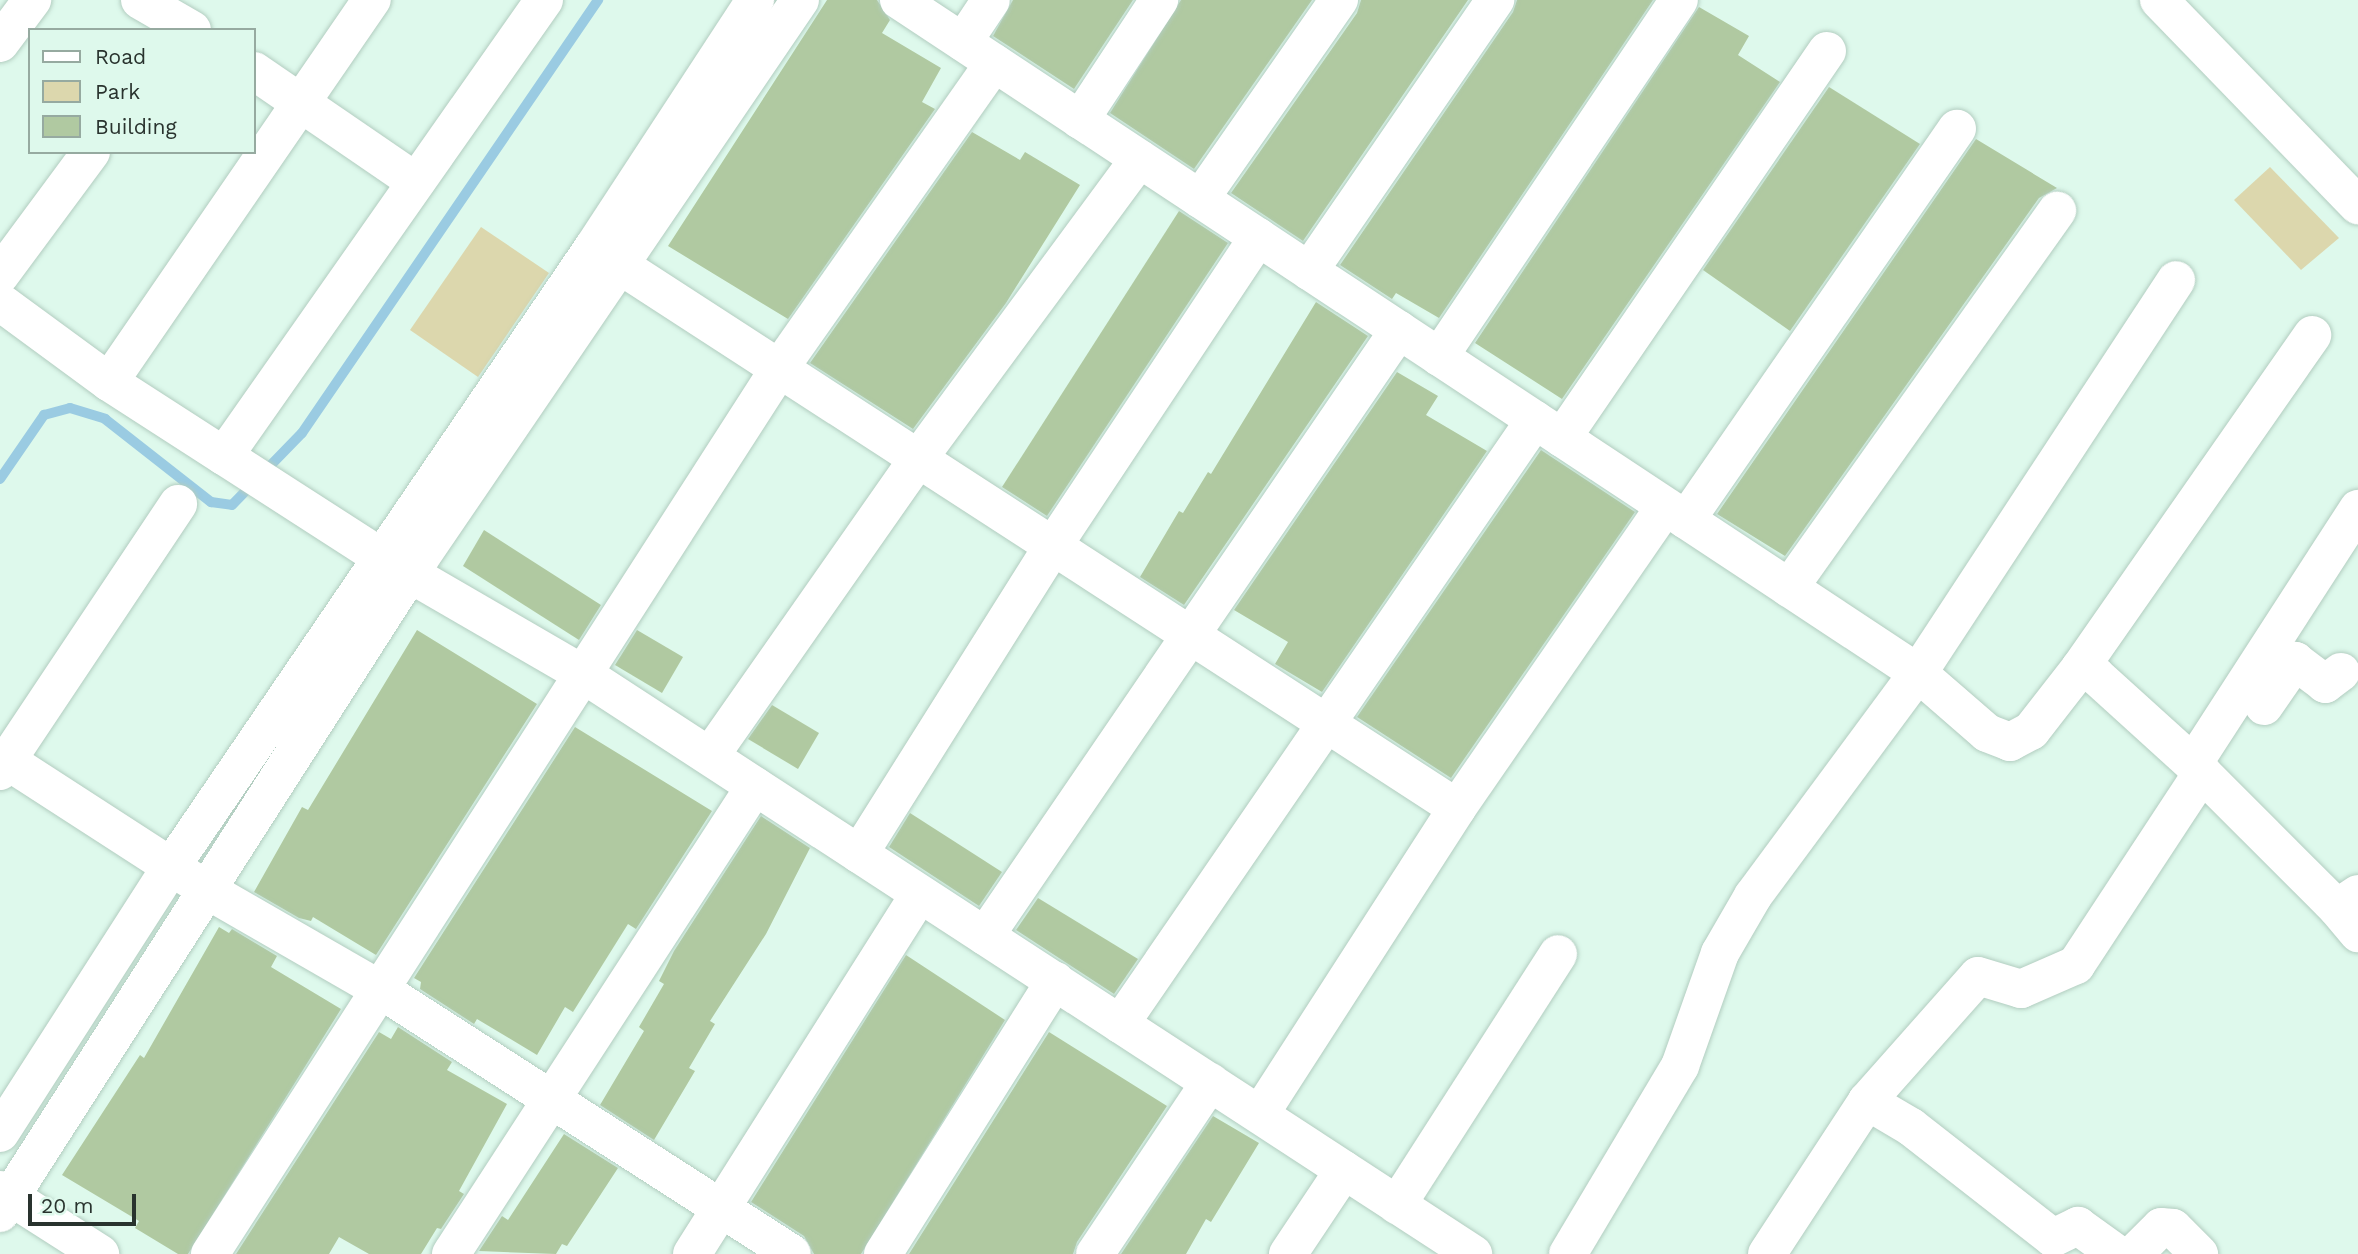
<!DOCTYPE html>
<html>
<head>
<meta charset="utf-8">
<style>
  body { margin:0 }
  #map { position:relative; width:2358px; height:1254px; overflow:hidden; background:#def9ec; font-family:"Work Sans",sans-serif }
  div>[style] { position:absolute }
  .green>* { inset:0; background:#dcd7ad }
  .stream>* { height:10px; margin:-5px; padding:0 5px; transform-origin:5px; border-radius:5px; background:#9acbe2 }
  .building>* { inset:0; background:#b0c9a1 }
  .roads { filter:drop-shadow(0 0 2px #b2cdc0) drop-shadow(0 0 2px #b2cdc0) }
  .minor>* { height:38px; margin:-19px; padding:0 19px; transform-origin:19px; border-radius:19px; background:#fff }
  span { translate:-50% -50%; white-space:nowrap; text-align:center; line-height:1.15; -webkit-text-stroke:6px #def9ec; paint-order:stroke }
  .legend { position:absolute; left:28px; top:28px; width:228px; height:126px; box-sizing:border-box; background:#def9ec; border:2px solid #96aaa0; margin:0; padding:9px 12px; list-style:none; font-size:21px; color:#29332e }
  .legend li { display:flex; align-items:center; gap:14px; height:35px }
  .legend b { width:35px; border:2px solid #96aaa0 }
  .scale { position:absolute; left:28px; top:1194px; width:108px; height:32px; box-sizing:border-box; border:4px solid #29332e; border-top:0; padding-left:9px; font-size:21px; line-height:24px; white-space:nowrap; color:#29332e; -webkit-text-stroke:5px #def9ec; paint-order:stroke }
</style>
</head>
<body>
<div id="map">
  <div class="green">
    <div style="clip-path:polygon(2270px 167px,2339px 238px,2301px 270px,2234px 200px)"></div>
    <div style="clip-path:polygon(481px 227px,549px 273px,478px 377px,410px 330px)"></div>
  </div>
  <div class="stream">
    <div style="left:0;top:479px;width:78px;rotate:-55.5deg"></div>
    <div style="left:44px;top:415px;width:27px;rotate:-15deg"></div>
    <div style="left:70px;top:408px;width:37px;rotate:17deg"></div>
    <div style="left:105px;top:419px;width:135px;rotate:38.1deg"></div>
    <div style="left:211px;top:502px;width:21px;rotate:8deg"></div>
    <div style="left:232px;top:505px;width:100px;rotate:-45.8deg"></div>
    <div style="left:302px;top:433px;width:525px;rotate:-55.64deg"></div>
  </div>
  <div class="building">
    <div style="clip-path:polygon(827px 0,877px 0,890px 20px,882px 33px,941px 68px,922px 102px,935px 109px,788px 319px,668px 246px)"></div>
    <div style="clip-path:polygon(1013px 0,1133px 0,1074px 89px,993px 36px)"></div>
    <div style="clip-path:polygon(1181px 0,1312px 0,1194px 169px,1110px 113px)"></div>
    <div style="clip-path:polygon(1361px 0,1468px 0,1303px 241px,1231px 193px,1357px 13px)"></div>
    <div style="clip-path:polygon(1517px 0,1653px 0,1439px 318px,1396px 293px,1392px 299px,1340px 265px,1513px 12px)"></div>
    <div style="clip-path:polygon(1699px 7px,1749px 36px,1738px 55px,1780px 82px,1562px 399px,1475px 343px)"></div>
    <div style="clip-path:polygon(1829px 87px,1920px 144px,1790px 331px,1703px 270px)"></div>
    <div style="clip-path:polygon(972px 132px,1020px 160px,1025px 152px,1080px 185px,1006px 303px,913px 429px,810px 363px)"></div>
    <div style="clip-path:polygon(1976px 139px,2057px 188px,2039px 198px,1785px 556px,1717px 514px)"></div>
    <div style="clip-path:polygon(1179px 211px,1228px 243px,1047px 516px,1002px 487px)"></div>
    <div style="clip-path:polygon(1316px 302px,1368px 336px,1184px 605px,1140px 577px,1179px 511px,1183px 513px,1208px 472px,1211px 474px)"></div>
    <div style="clip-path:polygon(1397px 372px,1438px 396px,1426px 415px,1487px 451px,1322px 692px,1275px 664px,1288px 642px,1234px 610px)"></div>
    <div style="clip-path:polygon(1541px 450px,1635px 512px,1451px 778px,1357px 717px)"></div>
    <div style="clip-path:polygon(484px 530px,601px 605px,579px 640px,463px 566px)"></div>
    <div style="clip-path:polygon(417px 630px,537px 704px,376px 955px,313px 917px,311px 921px,299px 918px,254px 892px,302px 807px,308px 810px)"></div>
    <div style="clip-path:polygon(637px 630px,683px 657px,662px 693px,615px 665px)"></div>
    <div style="clip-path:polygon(772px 705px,819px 733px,798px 769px,748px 739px)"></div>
    <div style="clip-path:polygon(575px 727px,712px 811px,636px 929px,628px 924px,573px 1012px,565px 1007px,537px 1055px,477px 1019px,474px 1024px,420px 989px,421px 982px,414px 978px)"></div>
    <div style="clip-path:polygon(910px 813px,1002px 872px,979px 906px,889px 847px)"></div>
    <div style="clip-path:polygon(761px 816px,810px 848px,766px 934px,710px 1021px,715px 1024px,689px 1068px,695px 1071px,654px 1140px,600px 1105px,644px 1031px,639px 1027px,664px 984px,659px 981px,674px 951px)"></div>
    <div style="clip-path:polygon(1038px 898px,1138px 959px,1114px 994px,1016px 930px)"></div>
    <div style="clip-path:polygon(219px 927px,229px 933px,232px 929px,277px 956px,271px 967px,341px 1009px,188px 1254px,178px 1254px,135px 1228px,139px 1221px,62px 1175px,140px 1055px,144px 1058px)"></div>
    <div style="clip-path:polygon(906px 955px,1005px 1020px,861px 1254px,814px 1254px,804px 1236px,751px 1202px)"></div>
    <div style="clip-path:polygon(398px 1027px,452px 1062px,447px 1070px,507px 1104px,459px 1191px,464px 1194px,441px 1229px,437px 1228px,421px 1254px,369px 1254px,339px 1237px,329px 1254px,236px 1254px,379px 1032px,391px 1039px)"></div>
    <div style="clip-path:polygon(1049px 1032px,1167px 1106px,1077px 1242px,1073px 1254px,909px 1254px)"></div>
    <div style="clip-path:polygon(1213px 1116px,1259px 1143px,1211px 1222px,1206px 1219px,1186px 1254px,1121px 1254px)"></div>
    <div style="clip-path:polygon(564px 1134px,618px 1168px,567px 1246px,562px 1244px,556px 1254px,479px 1251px,502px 1216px,508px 1220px)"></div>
  </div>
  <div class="roads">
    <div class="minor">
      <div style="left:140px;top:0;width:60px;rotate:30deg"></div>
      <div style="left:899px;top:0;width:1221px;rotate:33.44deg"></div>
      <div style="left:1918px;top:673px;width:91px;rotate:41deg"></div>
      <div style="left:1987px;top:733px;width:25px;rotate:21deg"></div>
      <div style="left:2010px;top:742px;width:24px;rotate:-28deg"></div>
      <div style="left:2031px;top:731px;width:80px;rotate:-52.1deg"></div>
      <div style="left:2080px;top:668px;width:406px;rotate:-55.1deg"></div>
      <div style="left:2159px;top:0;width:286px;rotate:45.9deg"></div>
      <div style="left:963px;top:42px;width:50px;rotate:-56.3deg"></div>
      <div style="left:0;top:43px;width:54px;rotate:-53.3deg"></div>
      <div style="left:254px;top:71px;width:196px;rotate:34.4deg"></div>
      <div style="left:1080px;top:120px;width:144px;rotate:-56.6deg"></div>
      <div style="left:1200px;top:199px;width:243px;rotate:-55.1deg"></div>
      <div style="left:601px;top:253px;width:1020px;rotate:32.96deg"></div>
      <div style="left:1309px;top:271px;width:329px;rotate:-55.5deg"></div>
      <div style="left:0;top:275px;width:153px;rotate:-53.5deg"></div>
      <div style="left:0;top:302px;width:135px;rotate:36.3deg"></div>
      <div style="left:109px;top:382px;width:137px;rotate:32.8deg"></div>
      <div style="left:224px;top:456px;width:187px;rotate:32.8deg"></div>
      <div style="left:381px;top:557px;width:237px;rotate:30.1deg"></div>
      <div style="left:586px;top:676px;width:1059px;rotate:33.09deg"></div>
      <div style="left:1439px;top:357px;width:430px;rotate:-56.1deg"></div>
      <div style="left:109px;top:382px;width:464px;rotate:-55.5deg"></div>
      <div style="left:1562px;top:438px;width:469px;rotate:-55.6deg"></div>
      <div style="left:224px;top:456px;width:557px;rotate:-54.94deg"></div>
      <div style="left:1686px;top:520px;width:476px;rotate:-55.3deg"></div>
      <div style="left:1789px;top:588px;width:463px;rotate:-54.6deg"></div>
      <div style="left:2080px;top:668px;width:17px;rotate:25deg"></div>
      <div style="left:2095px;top:675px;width:132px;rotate:42.2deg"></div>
      <div style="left:2193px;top:764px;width:304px;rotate:-57.1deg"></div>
      <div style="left:2264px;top:706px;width:55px;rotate:-55.4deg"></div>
      <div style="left:2295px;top:661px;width:38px;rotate:37deg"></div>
      <div style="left:2325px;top:684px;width:20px;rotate:-37deg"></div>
      <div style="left:0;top:756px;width:247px;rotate:32.9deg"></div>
      <div style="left:207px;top:890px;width:201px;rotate:29.9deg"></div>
      <div style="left:381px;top:990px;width:488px;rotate:32.7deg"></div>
      <div style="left:710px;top:756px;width:363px;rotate:-55deg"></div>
      <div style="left:918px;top:459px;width:373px;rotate:-53.6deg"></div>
      <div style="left:2193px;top:764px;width:204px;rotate:45deg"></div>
      <div style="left:0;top:771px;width:321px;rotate:-56.3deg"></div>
      <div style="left:859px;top:854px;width:364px;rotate:-57.8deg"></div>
      <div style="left:1053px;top:546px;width:371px;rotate:-56.4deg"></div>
      <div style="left:2358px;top:894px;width:25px;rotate:146deg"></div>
      <div style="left:2337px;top:908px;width:33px;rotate:50deg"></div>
      <div style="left:985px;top:936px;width:734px;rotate:-55.66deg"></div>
      <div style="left:1120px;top:1024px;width:733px;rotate:-55.51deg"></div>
      <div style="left:1867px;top:1101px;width:167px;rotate:-48.4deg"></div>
      <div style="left:1978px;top:976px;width:45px;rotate:16.8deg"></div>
      <div style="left:2021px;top:989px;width:60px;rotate:-23.6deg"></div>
      <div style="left:2076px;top:965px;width:230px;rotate:-56.7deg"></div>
      <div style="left:1260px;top:1114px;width:364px;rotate:-57.2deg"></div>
      <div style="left:1457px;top:808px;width:366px;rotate:-55.4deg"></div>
      <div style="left:0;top:1133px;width:316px;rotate:-57.3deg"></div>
      <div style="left:171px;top:867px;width:749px;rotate:-55.72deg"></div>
      <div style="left:593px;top:248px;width:296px;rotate:-56.8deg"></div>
      <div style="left:0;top:1190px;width:119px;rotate:32.6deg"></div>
      <div style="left:1397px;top:1205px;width:298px;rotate:-57.3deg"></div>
      <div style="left:0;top:1213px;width:760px;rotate:-57.36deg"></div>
      <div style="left:410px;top:573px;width:693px;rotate:-55.76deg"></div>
      <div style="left:2053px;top:1238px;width:28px;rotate:-26deg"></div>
      <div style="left:2078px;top:1226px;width:48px;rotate:35.7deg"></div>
      <div style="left:210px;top:1254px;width:1052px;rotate:-57.26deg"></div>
      <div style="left:779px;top:369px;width:374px;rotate:-54.9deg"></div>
      <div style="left:451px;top:1254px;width:558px;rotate:-56.99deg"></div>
      <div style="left:692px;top:1254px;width:423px;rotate:-57.7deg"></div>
      <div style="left:883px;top:1254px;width:323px;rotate:-57.8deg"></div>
      <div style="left:1095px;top:1254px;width:207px;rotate:-56.2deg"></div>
      <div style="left:1288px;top:1254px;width:101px;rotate:-56.3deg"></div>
      <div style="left:1568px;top:1254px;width:219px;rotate:-59.2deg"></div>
      <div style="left:1680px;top:1066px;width:120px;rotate:-70.5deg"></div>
      <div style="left:1720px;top:953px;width:66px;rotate:-59.9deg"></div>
      <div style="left:1753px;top:896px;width:277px;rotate:-53.5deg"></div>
      <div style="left:1918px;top:673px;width:470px;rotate:-56.7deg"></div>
      <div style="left:1767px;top:1254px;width:183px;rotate:-56.8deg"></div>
      <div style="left:1867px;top:1101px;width:51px;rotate:30.6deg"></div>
      <div style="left:1911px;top:1127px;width:180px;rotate:38deg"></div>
      <div style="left:2134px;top:1254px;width:38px;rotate:-45deg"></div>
      <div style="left:2161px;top:1227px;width:12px;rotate:5deg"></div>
      <div style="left:2173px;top:1228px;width:37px;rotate:45deg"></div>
    </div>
  </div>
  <ul class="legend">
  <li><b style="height:9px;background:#fff"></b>Road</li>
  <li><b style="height:19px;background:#dcd7ad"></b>Park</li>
  <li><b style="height:19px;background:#b0c9a1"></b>Building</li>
  </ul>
  <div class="scale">20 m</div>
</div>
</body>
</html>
